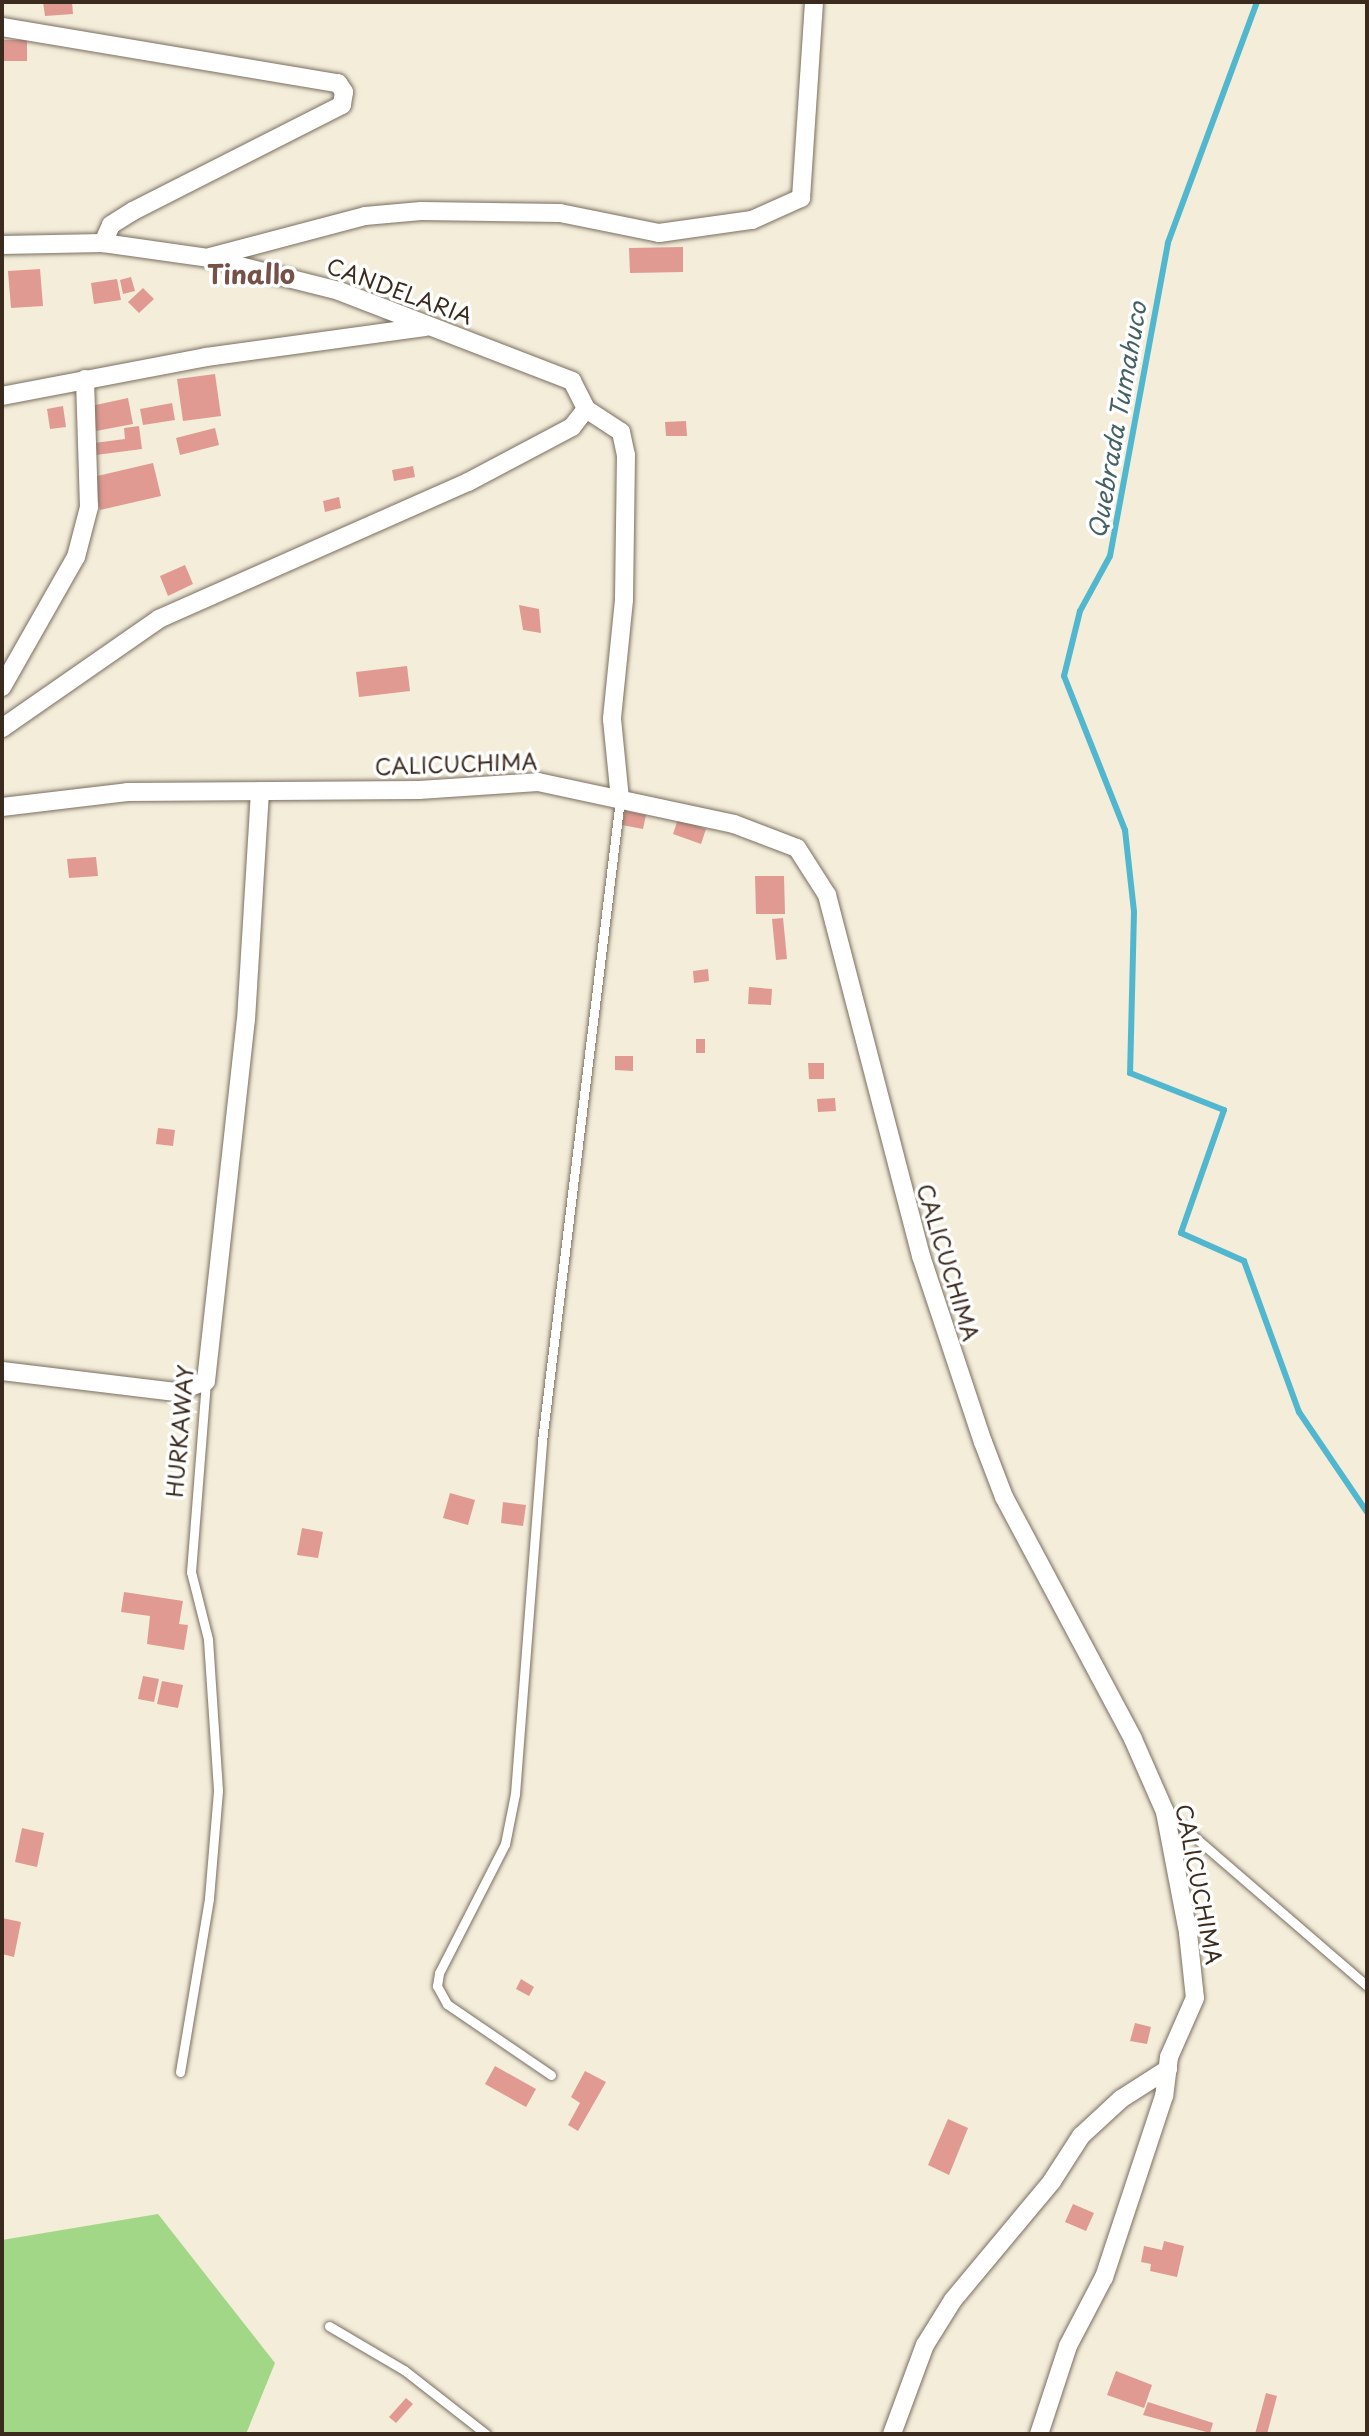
<!DOCTYPE html>
<html>
<head>
<meta charset="utf-8">
<style>
  body { margin:0 }
  #map { position:relative; width:1369px; height:2436px; overflow:hidden; background:#f3edda; font-family:"Playpen Sans",sans-serif }
  div>[style] { position:absolute }
  .green>* { inset:0; background:#a2d787 }
  .stream>* { height:6px; margin:-3px; padding:0 3px; transform-origin:3px; border-radius:3px; background:#51b7cf }
  .building>* { inset:0; background:#e09a92 }
  .roads { filter:drop-shadow(0 0 2px #7b6e60) drop-shadow(0 0 2px #7b6e60) }
  .service>* { height:9px; margin:-4.5px; padding:0 4.5px; transform-origin:4.5px; border-radius:4.5px; background:#fff }
  .minor>* { height:18px; margin:-9px; padding:0 9px; transform-origin:9px; border-radius:9px; background:#fff }
  span { translate:-50% -50%; white-space:nowrap; text-align:center; line-height:1.15; -webkit-text-stroke:7px #fff; paint-order:stroke }
  .street-label { font-size:22px; color:#3b2a1e }
  .water-label { font-size:24px; color:#446265; font-style:italic }
  .quarter-label { font-size:26px; color:#755147; font-weight:700 }
  .frame { position:absolute; inset:0; border:4px solid #3b2a1e; pointer-events:none }
</style>
</head>
<body>
<div id="map">
  <div class="green">
    <div style="clip-path:polygon(158px 2214px,275px 2363px,246px 2434px,2px 2434px,2px 2240px)"></div>
  </div>
  <div class="stream">
    <div style="left:1257px;top:2px;width:257px;rotate:110.3deg"></div>
    <div style="left:1168px;top:243px;width:318px;rotate:100.5deg"></div>
    <div style="left:1110px;top:556px;width:63px;rotate:118.6deg"></div>
    <div style="left:1080px;top:611px;width:67px;rotate:103.8deg"></div>
    <div style="left:1064px;top:676px;width:166px;rotate:68.4deg"></div>
    <div style="left:1125px;top:830px;width:82px;rotate:83.7deg"></div>
    <div style="left:1134px;top:912px;width:161px;rotate:91.4deg"></div>
    <div style="left:1130px;top:1073px;width:101px;rotate:21.5deg"></div>
    <div style="left:1224px;top:1110px;width:130px;rotate:109.3deg"></div>
    <div style="left:1181px;top:1233px;width:69px;rotate:24deg"></div>
    <div style="left:1244px;top:1261px;width:161px;rotate:70deg"></div>
    <div style="left:1299px;top:1412px;width:121px;rotate:55.8deg"></div>
  </div>
  <div class="building">
    <div style="clip-path:polygon(43px 2px,72px 2px,73px 14px,45px 16px)"></div>
    <div style="clip-path:polygon(2px 40px,27px 40px,27px 61px,2px 61px)"></div>
    <div style="clip-path:polygon(683px 247px,683px 272px,630px 273px,629px 248px)"></div>
    <div style="clip-path:polygon(40px 269px,43px 306px,11px 308px,8px 271px)"></div>
    <div style="clip-path:polygon(131px 277px,135px 291px,123px 294px,120px 280px)"></div>
    <div style="clip-path:polygon(117px 279px,121px 300px,94px 304px,91px 283px)"></div>
    <div style="clip-path:polygon(143px 288px,154px 299px,139px 313px,128px 302px)"></div>
    <div style="clip-path:polygon(215px 374px,221px 416px,183px 421px,177px 379px)"></div>
    <div style="clip-path:polygon(128px 398px,133px 424px,96px 431px,91px 406px)"></div>
    <div style="clip-path:polygon(172px 403px,175px 420px,143px 425px,140px 409px)"></div>
    <div style="clip-path:polygon(63px 406px,66px 427px,50px 429px,47px 409px)"></div>
    <div style="clip-path:polygon(686px 421px,687px 436px,666px 436px,665px 422px)"></div>
    <div style="clip-path:polygon(139px 426px,142px 449px,96px 455px,94px 443px,125px 439px,124px 428px)"></div>
    <div style="clip-path:polygon(215px 428px,219px 445px,180px 455px,176px 438px)"></div>
    <div style="clip-path:polygon(153px 463px,161px 496px,100px 510px,93px 477px)"></div>
    <div style="clip-path:polygon(413px 466px,415px 477px,394px 481px,392px 470px)"></div>
    <div style="clip-path:polygon(339px 497px,341px 508px,325px 512px,323px 501px)"></div>
    <div style="clip-path:polygon(185px 565px,193px 584px,168px 596px,160px 576px)"></div>
    <div style="clip-path:polygon(519px 605px,539px 609px,541px 633px,523px 630px)"></div>
    <div style="clip-path:polygon(407px 666px,410px 691px,359px 697px,356px 672px)"></div>
    <div style="clip-path:polygon(625px 811px,646px 815px,643px 829px,622px 825px)"></div>
    <div style="clip-path:polygon(678px 819px,706px 829px,701px 844px,673px 834px)"></div>
    <div style="clip-path:polygon(96px 857px,98px 876px,69px 878px,67px 859px)"></div>
    <div style="clip-path:polygon(755px 876px,784px 876px,785px 914px,756px 914px)"></div>
    <div style="clip-path:polygon(783px 918px,787px 959px,776px 960px,772px 919px)"></div>
    <div style="clip-path:polygon(708px 969px,709px 981px,694px 983px,693px 971px)"></div>
    <div style="clip-path:polygon(749px 987px,772px 989px,771px 1005px,748px 1004px)"></div>
    <div style="clip-path:polygon(696px 1039px,705px 1039px,705px 1053px,696px 1053px)"></div>
    <div style="clip-path:polygon(615px 1056px,633px 1056px,633px 1071px,615px 1070px)"></div>
    <div style="clip-path:polygon(808px 1063px,824px 1063px,824px 1079px,809px 1079px)"></div>
    <div style="clip-path:polygon(835px 1098px,836px 1111px,818px 1112px,817px 1099px)"></div>
    <div style="clip-path:polygon(158px 1128px,175px 1130px,173px 1146px,156px 1144px)"></div>
    <div style="clip-path:polygon(450px 1493px,475px 1500px,468px 1525px,443px 1518px)"></div>
    <div style="clip-path:polygon(503px 1502px,526px 1505px,523px 1526px,501px 1523px)"></div>
    <div style="clip-path:polygon(302px 1528px,323px 1532px,318px 1558px,297px 1555px)"></div>
    <div style="clip-path:polygon(124px 1592px,183px 1601px,179px 1624px,188px 1625px,184px 1650px,147px 1644px,150px 1616px,121px 1612px)"></div>
    <div style="clip-path:polygon(143px 1676px,159px 1679px,154px 1702px,138px 1699px)"></div>
    <div style="clip-path:polygon(162px 1681px,183px 1685px,178px 1708px,157px 1704px)"></div>
    <div style="clip-path:polygon(22px 1828px,44px 1833px,37px 1867px,15px 1862px)"></div>
    <div style="clip-path:polygon(2px 1918px,21px 1922px,14px 1957px,2px 1954px)"></div>
    <div style="clip-path:polygon(521px 1979px,534px 1987px,529px 1996px,516px 1989px)"></div>
    <div style="clip-path:polygon(1135px 2023px,1151px 2027px,1147px 2044px,1130px 2041px)"></div>
    <div style="clip-path:polygon(495px 2066px,536px 2089px,526px 2107px,485px 2084px)"></div>
    <div style="clip-path:polygon(585px 2071px,606px 2082px,578px 2131px,568px 2125px,580px 2103px,571px 2097px)"></div>
    <div style="clip-path:polygon(948px 2119px,968px 2128px,949px 2175px,928px 2165px)"></div>
    <div style="clip-path:polygon(1073px 2204px,1094px 2213px,1086px 2231px,1065px 2222px)"></div>
    <div style="clip-path:polygon(1164px 2241px,1184px 2246px,1177px 2277px,1150px 2271px,1151px 2264px,1141px 2262px,1144px 2246px,1162px 2250px)"></div>
    <div style="clip-path:polygon(1116px 2371px,1152px 2385px,1144px 2408px,1107px 2395px)"></div>
    <div style="clip-path:polygon(1266px 2393px,1277px 2396px,1267px 2434px,1255px 2434px)"></div>
    <div style="clip-path:polygon(406px 2398px,413px 2404px,396px 2423px,389px 2417px)"></div>
    <div style="clip-path:polygon(1148px 2402px,1213px 2423px,1210px 2433px,1143px 2415px)"></div>
  </div>
  <div class="roads">
    <div class="service">
      <div style="left:1168px;top:1814px;width:263px;rotate:40.8deg"></div>
      <div style="left:180px;top:2072px;width:176px;rotate:-80.5deg"></div>
      <div style="left:209px;top:1898px;width:108px;rotate:-85.2deg"></div>
      <div style="left:218px;top:1790px;width:151px;rotate:-93.8deg"></div>
      <div style="left:208px;top:1639px;width:69px;rotate:-104.2deg"></div>
      <div style="left:191px;top:1572px;width:192px;rotate:-85.5deg"></div>
      <div style="left:551px;top:2075px;width:126px;rotate:-145.7deg"></div>
      <div style="left:447px;top:2004px;width:21px;rotate:-119deg"></div>
      <div style="left:437px;top:1986px;width:13px;rotate:-81deg"></div>
      <div style="left:439px;top:1973px;width:145px;rotate:-62.9deg"></div>
      <div style="left:505px;top:1844px;width:51px;rotate:-78.7deg"></div>
      <div style="left:515px;top:1794px;width:354px;rotate:-85.6deg"></div>
      <div style="left:542px;top:1441px;width:647px;rotate:-83.07deg"></div>
      <div style="left:329px;top:2326px;width:87px;rotate:30.4deg"></div>
      <div style="left:404px;top:2370px;width:104px;rotate:38deg"></div>
    </div>
    <div class="minor">
      <div style="left:2px;top:27px;width:341px;rotate:9.5deg"></div>
      <div style="left:338px;top:83px;width:11px;rotate:56deg"></div>
      <div style="left:344px;top:92px;width:13px;rotate:99deg"></div>
      <div style="left:342px;top:105px;width:234px;rotate:153.1deg"></div>
      <div style="left:133px;top:211px;width:26px;rotate:148deg"></div>
      <div style="left:111px;top:225px;width:20px;rotate:114deg"></div>
      <div style="left:103px;top:243px;width:106px;rotate:8.1deg"></div>
      <div style="left:208px;top:258px;width:135px;rotate:14.1deg"></div>
      <div style="left:339px;top:291px;width:250px;rotate:21.1deg"></div>
      <div style="left:572px;top:381px;width:31px;rotate:63deg"></div>
      <div style="left:586px;top:409px;width:23px;rotate:128deg"></div>
      <div style="left:572px;top:427px;width:118px;rotate:152.1deg"></div>
      <div style="left:468px;top:482px;width:338px;rotate:156.1deg"></div>
      <div style="left:159px;top:619px;width:191px;rotate:145.2deg"></div>
      <div style="left:2px;top:245px;width:101px;rotate:-1.1deg"></div>
      <div style="left:210px;top:257px;width:160px;rotate:-14.8deg"></div>
      <div style="left:365px;top:216px;width:56px;rotate:-5.1deg"></div>
      <div style="left:421px;top:211px;width:139px;rotate:0.8deg"></div>
      <div style="left:560px;top:213px;width:101px;rotate:11.4deg"></div>
      <div style="left:659px;top:233px;width:94px;rotate:-8deg"></div>
      <div style="left:752px;top:220px;width:54px;rotate:-24.2deg"></div>
      <div style="left:801px;top:198px;width:196px;rotate:-86.2deg"></div>
      <div style="left:2px;top:396px;width:208px;rotate:-10.8deg"></div>
      <div style="left:206px;top:357px;width:221px;rotate:-7.8deg"></div>
      <div style="left:586px;top:409px;width:42px;rotate:33.3deg"></div>
      <div style="left:621px;top:432px;width:24px;rotate:78deg"></div>
      <div style="left:626px;top:455px;width:145px;rotate:90.8deg"></div>
      <div style="left:624px;top:600px;width:120px;rotate:95.8deg"></div>
      <div style="left:612px;top:719px;width:80px;rotate:84.3deg"></div>
      <div style="left:2px;top:687px;width:150px;rotate:-60.4deg"></div>
      <div style="left:76px;top:557px;width:52px;rotate:-75.4deg"></div>
      <div style="left:89px;top:507px;width:128px;rotate:-91.8deg"></div>
      <div style="left:2px;top:807px;width:126px;rotate:-6.8deg"></div>
      <div style="left:127px;top:792px;width:292px;rotate:-0.4deg"></div>
      <div style="left:419px;top:790px;width:119px;rotate:-3.8deg"></div>
      <div style="left:538px;top:782px;width:200px;rotate:12.1deg"></div>
      <div style="left:734px;top:824px;width:67px;rotate:20.9deg"></div>
      <div style="left:797px;top:848px;width:56px;rotate:57.4deg"></div>
      <div style="left:827px;top:895px;width:373px;rotate:75.4deg"></div>
      <div style="left:921px;top:1256px;width:196px;rotate:71.6deg"></div>
      <div style="left:983px;top:1442px;width:59px;rotate:69.1deg"></div>
      <div style="left:1004px;top:1497px;width:274px;rotate:61.9deg"></div>
      <div style="left:1133px;top:1739px;width:80px;rotate:66.3deg"></div>
      <div style="left:1165px;top:1812px;width:123px;rotate:79.2deg"></div>
      <div style="left:1188px;top:1933px;width:65px;rotate:83.9deg"></div>
      <div style="left:1195px;top:1998px;width:64px;rotate:113.8deg"></div>
      <div style="left:1169px;top:2057px;width:39px;rotate:97deg"></div>
      <div style="left:1164px;top:2096px;width:191px;rotate:108.3deg"></div>
      <div style="left:1104px;top:2277px;width:78px;rotate:117.6deg"></div>
      <div style="left:1068px;top:2346px;width:93px;rotate:108.2deg"></div>
      <div style="left:2px;top:1371px;width:175px;rotate:6.9deg"></div>
      <div style="left:176px;top:1392px;width:32px;rotate:-20deg"></div>
      <div style="left:206px;top:1381px;width:363px;rotate:-83.7deg"></div>
      <div style="left:246px;top:1020px;width:229px;rotate:-86.5deg"></div>
      <div style="left:892px;top:2434px;width:95px;rotate:-69.7deg"></div>
      <div style="left:925px;top:2345px;width:53px;rotate:-58.1deg"></div>
      <div style="left:953px;top:2300px;width:155px;rotate:-50.2deg"></div>
      <div style="left:1052px;top:2181px;width:54px;rotate:-57.2deg"></div>
      <div style="left:1081px;top:2136px;width:54px;rotate:-42.8deg"></div>
      <div style="left:1121px;top:2099px;width:56px;rotate:-32.6deg"></div>
    </div>
  </div>
  <div class="street-label">
    <span style="left:400px;top:290px;rotate:20deg">CANDELARIA</span>
    <span style="left:456px;top:763px;rotate:-2deg">CALICUCHIMA</span>
    <span style="left:949px;top:1262px;rotate:73deg">CALICUCHIMA</span>
    <span style="left:179px;top:1431px;rotate:-85deg">HURKAWAY</span>
    <span style="left:1200px;top:1884px;rotate:79deg">CALICUCHIMA</span>
  </div>
  <div class="water-label">
    <span style="left:1117px;top:420px;rotate:-80deg">Quebrada Tumahuco</span>
  </div>
  <div class="quarter-label">
    <span style="left:251px;top:274px">Tinallo</span>
  </div>
  <div class="frame"></div>
</div>
</body>
</html>
